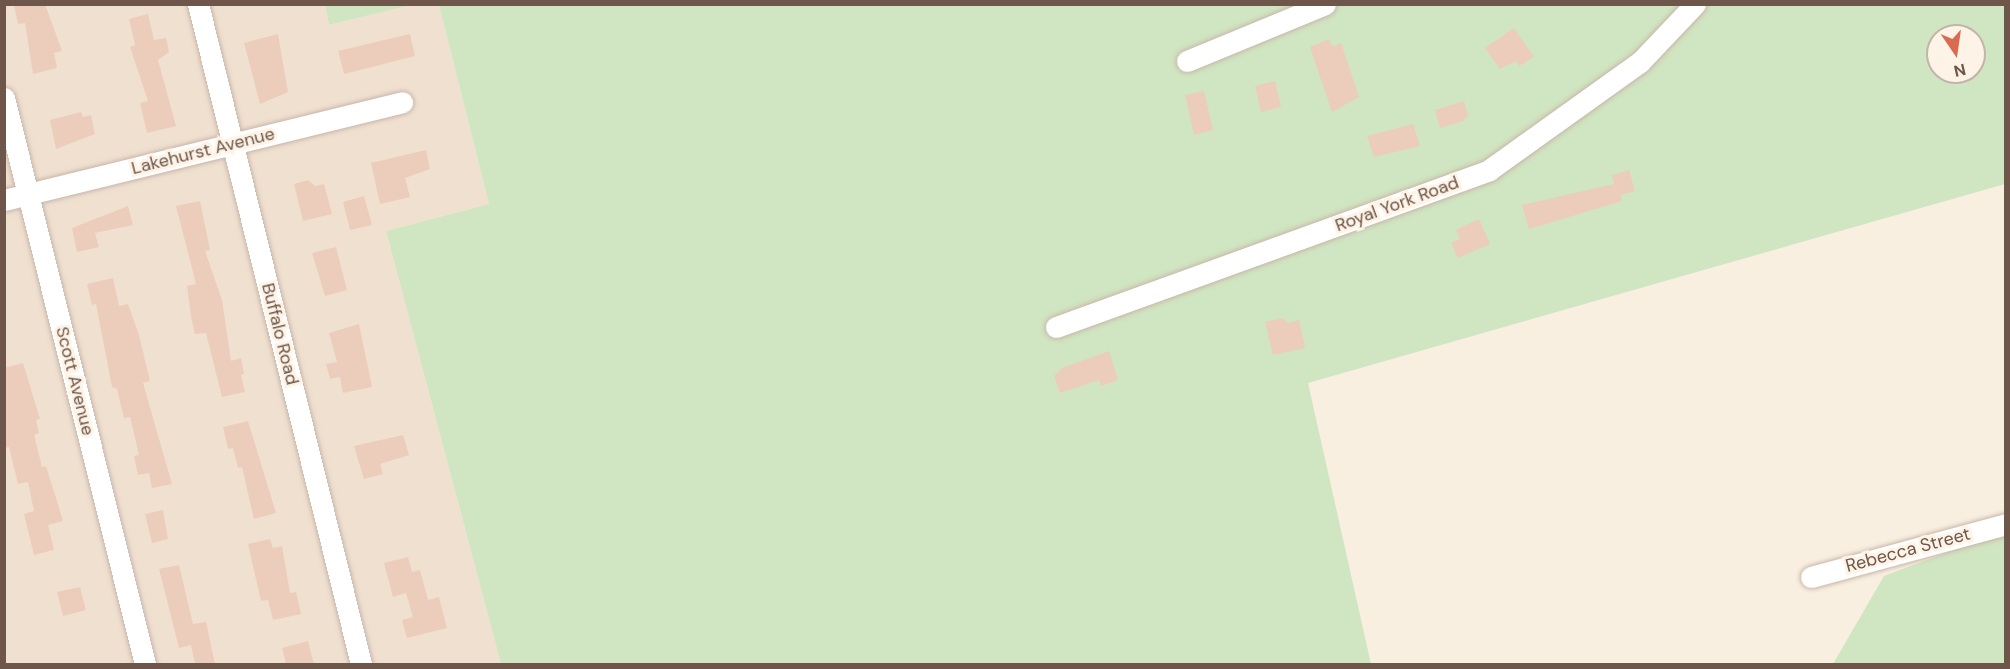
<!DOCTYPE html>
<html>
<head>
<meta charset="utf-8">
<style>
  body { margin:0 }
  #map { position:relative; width:2010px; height:669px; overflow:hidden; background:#f9efe0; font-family:"DM Sans",sans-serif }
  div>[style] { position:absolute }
  .residential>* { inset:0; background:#f0e0d0 }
  .green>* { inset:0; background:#d0e5c1 }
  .building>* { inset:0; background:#eccdbb }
  .roads { filter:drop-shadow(0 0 2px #c8b6a9) drop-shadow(0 0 2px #c8b6a9) }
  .minor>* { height:21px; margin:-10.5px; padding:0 10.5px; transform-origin:10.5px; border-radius:10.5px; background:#fff }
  span { translate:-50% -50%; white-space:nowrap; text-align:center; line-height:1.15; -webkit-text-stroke:6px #fdf3e6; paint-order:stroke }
  .street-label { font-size:18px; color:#6e564a }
  .frame { position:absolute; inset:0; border:6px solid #6e564a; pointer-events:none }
  .north { position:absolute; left:1926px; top:24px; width:60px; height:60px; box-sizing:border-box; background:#fdf3e6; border:2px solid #c4b4a8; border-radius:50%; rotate:167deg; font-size:16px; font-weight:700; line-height:24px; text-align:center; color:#6e564a }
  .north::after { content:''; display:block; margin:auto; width:21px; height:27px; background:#d96b50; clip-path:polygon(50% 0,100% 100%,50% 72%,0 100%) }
</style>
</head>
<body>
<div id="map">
  <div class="residential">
    <div style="clip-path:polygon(4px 5px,325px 5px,329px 25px,411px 5px,439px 5px,489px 204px,386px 231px,501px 664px,5px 664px)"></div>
  </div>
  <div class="green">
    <div style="clip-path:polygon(325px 4px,411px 4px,411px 5px,329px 25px)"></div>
    <div style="clip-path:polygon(evenodd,439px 5px,2005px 5px,2005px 184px,1308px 383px,1371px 664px,501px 664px,386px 231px,489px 204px,439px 5px,1938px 36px,1974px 36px,1974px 72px,1938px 72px,1938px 36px)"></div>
    <div style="clip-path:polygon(2005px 531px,2005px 664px,1833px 664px,1884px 576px)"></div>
  </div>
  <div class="building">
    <div style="clip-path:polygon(45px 4px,62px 51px,54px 53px,57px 68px,33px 74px,25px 23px,18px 24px,14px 6px)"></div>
    <div style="clip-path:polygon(148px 14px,154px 40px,166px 38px,169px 52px,158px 60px,176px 126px,147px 133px,140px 103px,148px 101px,130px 47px,135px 45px,129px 19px)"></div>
    <div style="clip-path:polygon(1514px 28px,1534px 57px,1519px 66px,1516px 61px,1500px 69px,1485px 48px)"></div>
    <div style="clip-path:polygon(278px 34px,288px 92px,260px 104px,244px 43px)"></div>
    <div style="clip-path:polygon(410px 34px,415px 56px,344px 74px,338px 51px)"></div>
    <div style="clip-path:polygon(1329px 39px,1333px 47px,1341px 43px,1359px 97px,1332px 112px,1310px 47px)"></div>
    <div style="clip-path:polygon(1275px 81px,1281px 107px,1261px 112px,1255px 86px)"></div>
    <div style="clip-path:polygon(1204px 91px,1213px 130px,1194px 135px,1185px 95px)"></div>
    <div style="clip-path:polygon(1464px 101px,1468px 115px,1463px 121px,1440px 128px,1435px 110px)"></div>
    <div style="clip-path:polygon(81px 112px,83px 117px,91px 115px,95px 134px,56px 149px,50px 120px)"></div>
    <div style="clip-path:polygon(1413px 124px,1420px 146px,1374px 157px,1367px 136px)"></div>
    <div style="clip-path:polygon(426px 150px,430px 169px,405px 178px,410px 197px,380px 204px,371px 163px)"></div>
    <div style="clip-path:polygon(1629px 170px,1635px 191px,1620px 195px,1622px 201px,1529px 229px,1522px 205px,1614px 184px,1612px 175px)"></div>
    <div style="clip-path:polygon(308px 180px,315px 186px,324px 184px,332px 214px,303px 221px,294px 184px)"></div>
    <div style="clip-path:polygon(364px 196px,372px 225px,350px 230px,343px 202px)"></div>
    <div style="clip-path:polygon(200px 201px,210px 250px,205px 251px,222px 300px,231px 361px,241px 358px,244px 374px,241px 375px,245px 392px,222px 397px,206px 333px,195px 334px,191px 317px,187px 286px,196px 284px,176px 206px)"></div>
    <div style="clip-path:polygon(128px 206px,133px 225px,95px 233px,99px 247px,77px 252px,72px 228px)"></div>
    <div style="clip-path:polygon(1479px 219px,1490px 244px,1458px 258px,1451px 243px,1460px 239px,1456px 230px)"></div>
    <div style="clip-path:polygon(336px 247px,347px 290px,325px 296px,312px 253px)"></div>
    <div style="clip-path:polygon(113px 278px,119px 306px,128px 304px,139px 335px,150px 381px,143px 383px,172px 484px,152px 488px,149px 473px,138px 475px,134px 456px,139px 455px,130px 417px,124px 418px,117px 389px,112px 387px,96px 304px,92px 305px,87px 284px)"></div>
    <div style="clip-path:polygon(1282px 318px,1288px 323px,1299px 320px,1305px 348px,1273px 355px,1265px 322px)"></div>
    <div style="clip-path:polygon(359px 324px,372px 387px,343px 393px,340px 377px,330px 379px,326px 364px,337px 362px,329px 333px)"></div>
    <div style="clip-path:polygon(1109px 351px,1118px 380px,1101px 386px,1099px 380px,1060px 393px,1054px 376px,1062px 368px)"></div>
    <div style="clip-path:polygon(23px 363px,40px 419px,36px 420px,39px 433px,34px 435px,42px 467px,46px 466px,63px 521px,48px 525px,54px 550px,34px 555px,24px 514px,34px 511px,28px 482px,18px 484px,9px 447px,4px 448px,4px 368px)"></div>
    <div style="clip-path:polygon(248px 421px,276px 513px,254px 519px,242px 467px,238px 468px,233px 448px,228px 449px,223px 427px)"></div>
    <div style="clip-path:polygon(403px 435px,409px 455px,380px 464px,383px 474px,364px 479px,354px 446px)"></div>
    <div style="clip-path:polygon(163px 510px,168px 539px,152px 543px,145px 514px)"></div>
    <div style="clip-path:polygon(270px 539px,273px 548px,282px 546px,290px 593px,296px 592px,301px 614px,273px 620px,268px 600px,261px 601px,248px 544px)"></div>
    <div style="clip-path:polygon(408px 557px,412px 572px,420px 570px,428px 600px,439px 597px,447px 628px,407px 638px,402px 620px,413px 617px,406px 593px,393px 597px,384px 563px)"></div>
    <div style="clip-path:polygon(179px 565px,193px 624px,206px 622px,215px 664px,195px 664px,191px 645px,179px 648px,159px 569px)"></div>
    <div style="clip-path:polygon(80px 587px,86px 610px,63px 616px,57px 592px)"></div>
    <div style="clip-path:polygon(308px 641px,314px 664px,286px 664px,282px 648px)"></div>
  </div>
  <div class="roads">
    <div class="minor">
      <div style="left:198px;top:4px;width:680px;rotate:76.13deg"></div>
      <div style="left:1187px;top:61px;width:149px;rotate:-22.4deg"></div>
      <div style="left:4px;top:98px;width:583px;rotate:76.01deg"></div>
      <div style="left:4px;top:200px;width:410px;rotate:-13.8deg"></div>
      <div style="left:1056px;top:327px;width:461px;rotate:-19.9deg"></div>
      <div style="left:1489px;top:170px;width:186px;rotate:-35.6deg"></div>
      <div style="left:1640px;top:62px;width:80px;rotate:-46.5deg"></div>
      <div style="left:1811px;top:577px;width:202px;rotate:-15.2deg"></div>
    </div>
  </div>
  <div class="street-label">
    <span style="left:203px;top:151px;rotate:-14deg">Lakehurst Avenue</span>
    <span style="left:1397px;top:204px;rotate:-20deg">Royal York Road</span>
    <span style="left:280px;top:334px;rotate:76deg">Buffalo Road</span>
    <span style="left:75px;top:381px;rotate:76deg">Scott Avenue</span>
    <span style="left:1908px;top:550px;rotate:-15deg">Rebecca Street</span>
  </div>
  <div class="frame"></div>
  <div class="north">N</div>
</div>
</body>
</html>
